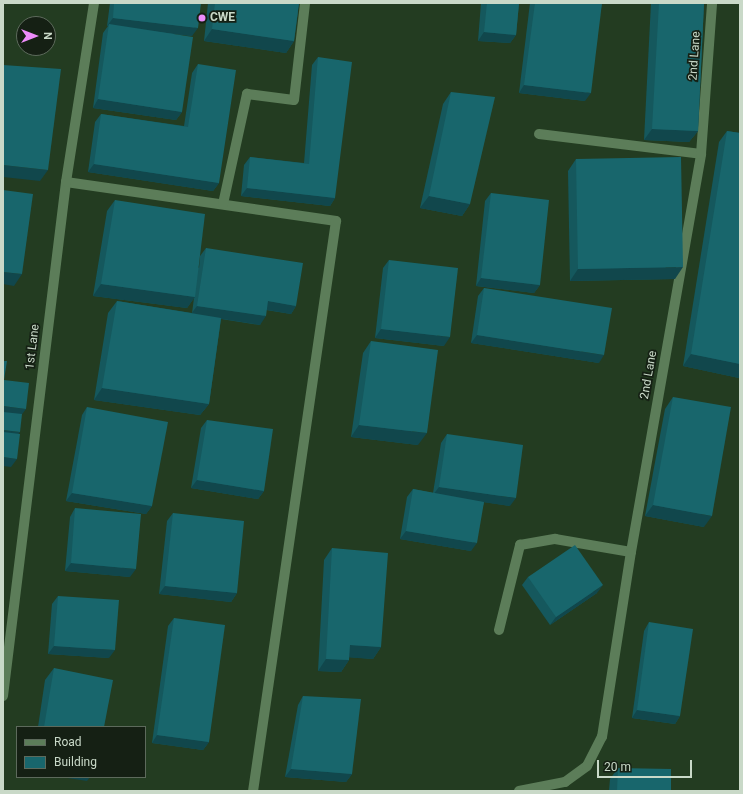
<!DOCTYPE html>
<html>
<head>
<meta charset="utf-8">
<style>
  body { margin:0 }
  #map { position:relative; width:743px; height:794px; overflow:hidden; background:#233c21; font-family:Roboto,sans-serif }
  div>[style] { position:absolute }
  .minor>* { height:10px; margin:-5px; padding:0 5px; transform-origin:5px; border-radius:5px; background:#5c7d59 }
  .wall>* { inset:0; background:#15585d }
  .shaded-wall>* { inset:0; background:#11474c }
  .building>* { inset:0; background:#18666c }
  .dots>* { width:11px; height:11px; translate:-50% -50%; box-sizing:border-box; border:2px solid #152014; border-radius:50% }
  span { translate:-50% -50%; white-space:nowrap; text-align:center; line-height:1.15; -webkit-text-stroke:3.5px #152014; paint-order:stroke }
  .poi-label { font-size:12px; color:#c9d9c8; font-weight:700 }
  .left { translate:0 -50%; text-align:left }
  .street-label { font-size:12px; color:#c9d9c8 }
  .frame { position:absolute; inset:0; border:4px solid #c9d9c8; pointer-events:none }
  .legend { position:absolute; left:16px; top:726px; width:130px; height:52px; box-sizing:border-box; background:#152014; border:1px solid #5d6a5c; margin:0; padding:5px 7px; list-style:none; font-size:12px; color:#c9d9c8 }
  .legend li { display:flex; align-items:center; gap:8px; height:20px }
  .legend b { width:20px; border:1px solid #5d6a5c }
  .north { position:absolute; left:16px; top:16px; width:40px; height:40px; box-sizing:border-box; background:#152014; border:1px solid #5d6a5c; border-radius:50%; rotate:90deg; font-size:11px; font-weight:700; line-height:16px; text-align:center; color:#c9d9c8 }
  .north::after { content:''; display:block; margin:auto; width:14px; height:18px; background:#ed8cfa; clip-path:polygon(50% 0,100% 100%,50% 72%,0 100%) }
  .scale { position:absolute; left:597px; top:760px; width:95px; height:18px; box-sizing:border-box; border:2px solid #c9d9c8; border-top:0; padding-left:5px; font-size:12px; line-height:14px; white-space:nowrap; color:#c9d9c8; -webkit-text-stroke:3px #152014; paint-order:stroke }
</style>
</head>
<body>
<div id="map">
  <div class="minor">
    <div style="left:539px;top:134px;width:163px;rotate:7deg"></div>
    <div style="left:66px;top:182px;width:273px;rotate:8.2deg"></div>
    <div style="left:336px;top:221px;width:576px;rotate:98.28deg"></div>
    <div style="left:223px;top:204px;width:113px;rotate:-77.7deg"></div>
    <div style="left:247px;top:94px;width:47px;rotate:7.3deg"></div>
    <div style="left:294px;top:100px;width:98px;rotate:-83.5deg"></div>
    <div style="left:499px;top:630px;width:88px;rotate:-76.1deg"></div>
    <div style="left:520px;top:545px;width:36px;rotate:-10deg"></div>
    <div style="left:555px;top:539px;width:77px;rotate:9.7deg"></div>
    <div style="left:631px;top:552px;width:404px;rotate:-80deg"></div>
    <div style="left:701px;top:154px;width:151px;rotate:-85.8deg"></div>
    <div style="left:3px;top:696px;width:518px;rotate:-83.01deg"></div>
    <div style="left:66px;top:182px;width:181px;rotate:-81.1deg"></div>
    <div style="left:519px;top:791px;width:47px;rotate:-11.1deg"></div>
    <div style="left:565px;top:782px;width:27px;rotate:-36deg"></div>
    <div style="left:587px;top:766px;width:33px;rotate:-63deg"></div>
    <div style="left:602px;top:737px;width:187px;rotate:-81.1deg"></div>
  </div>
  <div class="wall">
    <div style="clip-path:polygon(110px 3px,201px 3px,192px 36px,174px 34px,182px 112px,176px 120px,93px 108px,103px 33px,108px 26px,107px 26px)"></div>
    <div style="clip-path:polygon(208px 3px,299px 3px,294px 41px,286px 53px,204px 41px)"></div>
    <div style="clip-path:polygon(481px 3px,519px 3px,516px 35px,510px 43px,478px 41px)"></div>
    <div style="clip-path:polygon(530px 3px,602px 3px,585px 101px,519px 93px)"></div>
    <div style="clip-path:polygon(651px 3px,704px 3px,698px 131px,689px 142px,644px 140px)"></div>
    <div style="clip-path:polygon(318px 57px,335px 198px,330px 206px,241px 196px,244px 165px,250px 157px,304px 163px,312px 65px)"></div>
    <div style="clip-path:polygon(198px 64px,219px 183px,213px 191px,88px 172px,95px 122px,101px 114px,184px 126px,192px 73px)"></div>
    <div style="clip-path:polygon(451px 92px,470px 204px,462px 216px,420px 208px,443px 104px)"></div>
    <div style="clip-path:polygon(727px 131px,740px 133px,740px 376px,739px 378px,683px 366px,719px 142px)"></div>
    <div style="clip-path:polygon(576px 159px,675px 279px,570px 281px,568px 171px)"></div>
    <div style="clip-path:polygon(491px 193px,540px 285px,534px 293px,476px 286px,485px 201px)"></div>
    <div style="clip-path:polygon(115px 200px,199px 268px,200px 256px,206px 248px,296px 306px,291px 314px,266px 310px,260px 325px,221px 319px,209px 404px,200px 415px,94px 400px,108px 313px,117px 301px,192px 313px,194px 298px,187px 308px,93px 296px,107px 211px)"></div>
    <div style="clip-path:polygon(389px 260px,444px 346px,375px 338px,383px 268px)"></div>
    <div style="clip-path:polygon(484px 288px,599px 363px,471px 343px,478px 296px)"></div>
    <div style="clip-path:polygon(371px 341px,418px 445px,351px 437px,363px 353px)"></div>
    <div style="clip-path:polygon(673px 397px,704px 527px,645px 516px,665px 409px)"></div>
    <div style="clip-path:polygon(87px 407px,152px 506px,146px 514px,66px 501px,82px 415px)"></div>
    <div style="clip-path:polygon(207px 420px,264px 491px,258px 499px,191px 488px,201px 428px)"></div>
    <div style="clip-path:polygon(447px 434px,510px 506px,484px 502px,471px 551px,400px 539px,407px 497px,413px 489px,433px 493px,441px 443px)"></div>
    <div style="clip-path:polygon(75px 508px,130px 577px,65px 571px,70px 517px)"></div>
    <div style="clip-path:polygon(173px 513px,237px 593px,231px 602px,159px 594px,167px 521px)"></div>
    <div style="clip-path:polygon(332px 548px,381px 647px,373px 659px,349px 657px,349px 660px,341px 672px,318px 671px,324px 560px)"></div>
    <div style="clip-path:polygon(528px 577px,597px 593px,550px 625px,522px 585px)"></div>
    <div style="clip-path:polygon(58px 596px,109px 658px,48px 654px,52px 604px)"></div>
    <div style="clip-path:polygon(174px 618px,209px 742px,203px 750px,152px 743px,168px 626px)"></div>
    <div style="clip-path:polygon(649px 622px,680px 716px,675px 724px,632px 718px,644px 631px)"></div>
    <div style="clip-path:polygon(54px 668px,104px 727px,38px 727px,45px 680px)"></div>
    <div style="clip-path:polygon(303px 696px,352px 774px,346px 782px,285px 777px,298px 705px)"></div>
    <div style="clip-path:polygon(618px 768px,671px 791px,609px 791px,610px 779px)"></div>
  </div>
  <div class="shaded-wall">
    <div style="clip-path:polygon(113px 18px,198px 28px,192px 36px,109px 26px,109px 24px,108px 26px,107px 26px)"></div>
    <div style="clip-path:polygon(212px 29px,294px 41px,286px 53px,204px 41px)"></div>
    <div style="clip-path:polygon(484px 32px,516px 35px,510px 43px,478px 41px)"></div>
    <div style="clip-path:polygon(524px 85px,591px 93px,585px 101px,519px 93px)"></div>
    <div style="clip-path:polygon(98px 99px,182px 112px,176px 120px,93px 108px)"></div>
    <div style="clip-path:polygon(652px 129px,698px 131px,689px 142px,644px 140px)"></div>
    <div style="clip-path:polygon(94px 164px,219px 183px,213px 191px,88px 172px)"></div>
    <div style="clip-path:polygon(3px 165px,48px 170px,40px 181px,3px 177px)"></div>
    <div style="clip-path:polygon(247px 188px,335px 198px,330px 206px,241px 196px)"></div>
    <div style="clip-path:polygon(429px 196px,470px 204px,462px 216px,420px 208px)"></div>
    <div style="clip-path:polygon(683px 267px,675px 279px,570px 281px,578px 269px)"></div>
    <div style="clip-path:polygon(3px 272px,22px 274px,14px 286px,3px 284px)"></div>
    <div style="clip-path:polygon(481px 278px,540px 285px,534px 293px,476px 286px)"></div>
    <div style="clip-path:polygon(101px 284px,195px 297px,187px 308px,93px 296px)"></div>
    <div style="clip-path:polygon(268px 301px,296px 306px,291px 314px,262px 309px)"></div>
    <div style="clip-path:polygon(197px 306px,266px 316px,260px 325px,191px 314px)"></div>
    <div style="clip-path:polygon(381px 329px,450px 337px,444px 346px,375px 338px)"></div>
    <div style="clip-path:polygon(477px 335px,604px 355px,599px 363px,471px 343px)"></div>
    <div style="clip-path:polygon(691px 354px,740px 364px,740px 376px,739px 378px,683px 366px)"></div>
    <div style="clip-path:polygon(102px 388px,209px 404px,200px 415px,94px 400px)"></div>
    <div style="clip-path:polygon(3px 406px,26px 409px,20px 417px,3px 415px)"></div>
    <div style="clip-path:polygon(359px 425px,427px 433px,418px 445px,351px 437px)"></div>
    <div style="clip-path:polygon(3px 430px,20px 432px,14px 440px,3px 439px)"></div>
    <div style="clip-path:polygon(3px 457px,17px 459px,11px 467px,3px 466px)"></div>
    <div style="clip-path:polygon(197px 480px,264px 491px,258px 499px,191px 488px)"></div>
    <div style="clip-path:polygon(439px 487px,516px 498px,510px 506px,433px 495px)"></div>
    <div style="clip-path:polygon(72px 493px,152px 506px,146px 514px,66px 501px)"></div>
    <div style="clip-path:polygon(653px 505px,712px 516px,704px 527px,645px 516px)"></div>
    <div style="clip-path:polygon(406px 531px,477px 543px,471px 551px,400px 539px)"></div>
    <div style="clip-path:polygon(71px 563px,136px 569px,130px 577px,65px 571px)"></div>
    <div style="clip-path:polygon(603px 585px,597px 593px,550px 625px,556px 617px)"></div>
    <div style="clip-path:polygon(165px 586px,237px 593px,231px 602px,159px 594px)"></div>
    <div style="clip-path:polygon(350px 645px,381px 647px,373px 659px,342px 657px)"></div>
    <div style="clip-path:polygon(54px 646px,115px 650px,109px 658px,48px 654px)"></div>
    <div style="clip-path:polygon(326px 659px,349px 660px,341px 672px,318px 671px)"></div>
    <div style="clip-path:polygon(637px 710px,680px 716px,675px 724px,632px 718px)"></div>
    <div style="clip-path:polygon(157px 735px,209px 742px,203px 750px,152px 743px)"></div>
    <div style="clip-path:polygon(291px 769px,352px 774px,346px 782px,285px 777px)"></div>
    <div style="clip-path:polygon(61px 777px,90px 777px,87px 781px)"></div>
  </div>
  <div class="building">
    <div style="clip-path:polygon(114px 3px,201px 3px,198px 28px,113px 18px)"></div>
    <div style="clip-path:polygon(215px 3px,299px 3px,294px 41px,212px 29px)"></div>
    <div style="clip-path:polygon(487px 3px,519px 3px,516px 35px,484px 32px)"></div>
    <div style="clip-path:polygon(535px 3px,602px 3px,591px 93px,524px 85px)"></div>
    <div style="clip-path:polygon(659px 3px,704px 3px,698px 131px,652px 129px)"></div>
    <div style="clip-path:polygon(109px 24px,193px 37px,182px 112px,98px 99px)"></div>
    <div style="clip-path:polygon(318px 57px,352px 62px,335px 198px,247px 188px,250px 157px,309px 164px)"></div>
    <div style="clip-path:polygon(198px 64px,236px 70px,219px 183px,94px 164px,101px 114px,188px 127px)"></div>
    <div style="clip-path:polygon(3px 65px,61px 69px,48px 170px,3px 165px)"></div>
    <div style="clip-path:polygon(451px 92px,495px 97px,470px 204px,429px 196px)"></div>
    <div style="clip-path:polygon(727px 131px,740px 133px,740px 364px,691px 354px)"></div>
    <div style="clip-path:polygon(681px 157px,683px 267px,578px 269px,576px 159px)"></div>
    <div style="clip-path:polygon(3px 190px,33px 194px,22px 274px,3px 272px)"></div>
    <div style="clip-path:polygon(491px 193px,549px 200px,540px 285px,481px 278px)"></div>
    <div style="clip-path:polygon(115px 200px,205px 214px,195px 297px,101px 284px)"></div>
    <div style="clip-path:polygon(206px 248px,303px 263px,296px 306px,268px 301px,266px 316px,197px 306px)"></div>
    <div style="clip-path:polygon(389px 260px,458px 268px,450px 337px,381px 329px)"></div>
    <div style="clip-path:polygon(484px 288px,612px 308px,604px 355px,477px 335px)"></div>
    <div style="clip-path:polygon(117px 301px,221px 318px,209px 404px,102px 388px)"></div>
    <div style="clip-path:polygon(371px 341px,438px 350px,427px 433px,359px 425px)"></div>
    <div style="clip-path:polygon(3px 361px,7px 361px,4px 380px,29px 383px,26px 409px,3px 406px)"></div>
    <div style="clip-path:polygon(673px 397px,731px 407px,712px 516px,653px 505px)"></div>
    <div style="clip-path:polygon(87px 407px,168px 422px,152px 506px,72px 493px)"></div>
    <div style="clip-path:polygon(3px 412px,22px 414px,20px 432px,3px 430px)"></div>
    <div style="clip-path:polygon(207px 420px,273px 429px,264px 491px,197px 480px)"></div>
    <div style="clip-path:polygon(3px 432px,20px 434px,17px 459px,3px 457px)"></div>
    <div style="clip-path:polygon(447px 434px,523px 445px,516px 498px,439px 487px)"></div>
    <div style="clip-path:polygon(413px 489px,484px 502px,477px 543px,406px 531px)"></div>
    <div style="clip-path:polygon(75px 508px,141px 514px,136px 569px,71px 563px)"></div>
    <div style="clip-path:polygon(173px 513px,244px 521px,237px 593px,165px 586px)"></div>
    <div style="clip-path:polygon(575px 545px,603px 585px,556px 617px,528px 577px)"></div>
    <div style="clip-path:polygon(332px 548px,388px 553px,381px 647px,350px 645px,349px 660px,326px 659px)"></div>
    <div style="clip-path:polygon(58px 596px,119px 600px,115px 650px,54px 646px)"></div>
    <div style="clip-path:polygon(174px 618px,225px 625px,209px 742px,157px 735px)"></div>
    <div style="clip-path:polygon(649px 622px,693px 629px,680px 716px,637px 710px)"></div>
    <div style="clip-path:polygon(54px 668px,113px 680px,104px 727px,44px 727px)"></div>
    <div style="clip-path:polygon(303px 696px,361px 699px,352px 774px,291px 769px)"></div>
    <div style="clip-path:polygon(618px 768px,671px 769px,671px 791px,617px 791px)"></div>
  </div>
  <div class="dots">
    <div style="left:202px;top:18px;background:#ed8cfa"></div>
  </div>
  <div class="poi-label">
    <span class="left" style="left:210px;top:18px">CWE</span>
  </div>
  <div class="street-label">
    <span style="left:695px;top:56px;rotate:-86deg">2nd Lane</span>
    <span style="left:33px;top:347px;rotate:-83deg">1st Lane</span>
    <span style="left:649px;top:375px;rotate:-80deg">2nd Lane</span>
  </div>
  <div class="frame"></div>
  <ul class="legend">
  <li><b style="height:5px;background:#5c7d59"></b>Road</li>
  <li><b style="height:11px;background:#18666c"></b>Building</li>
  </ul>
  <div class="north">N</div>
  <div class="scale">20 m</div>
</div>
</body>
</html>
